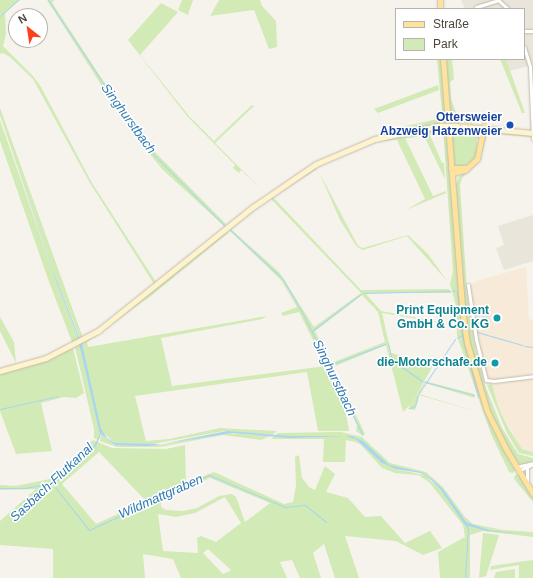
<!DOCTYPE html>
<html>
<head>
<meta charset="utf-8">
<style>
  body { margin:0 }
  #map { position:relative; width:533px; height:578px; overflow:hidden; background:#f6f3ec; font-family:Helvetica,sans-serif }
  div>[style] { position:absolute }
  .residential>* { inset:0; background:#eae5da }
  .commercial>* { inset:0; background:#f7ead8 }
  .green>* { inset:0; background:#d2eab5 }
  .parking>* { inset:0; background:#e5e3e0 }
  .water>* { inset:0; background:#a9d4f2 }
  .stream>* { height:1px; margin:-0.5px; padding:0 0.5px; transform-origin:0.5px; border-radius:0.5px; background:#a9d4f2 }
  .roads { filter:drop-shadow(0 0 1px #c2bbae) drop-shadow(0 0 1px #c2bbae) }
  .street>* { height:3px; margin:-1.5px; padding:0 1.5px; transform-origin:1.5px; border-radius:1.5px; background:#fff }
  .secondary>* { height:4.5px; margin:-2.25px; padding:0 2.25px; transform-origin:2.25px; border-radius:2.25px; background:#fff3cd }
  .primary>* { height:5px; margin:-2.5px; padding:0 2.5px; transform-origin:2.5px; border-radius:2.5px; background:#ffe39c }
  .bridges { filter:drop-shadow(0 0 1px #d6c79b) drop-shadow(0 0 1px #d6c79b) }
  .secondary-bridge>* { height:4.5px; margin:-2.25px; padding:0 2.25px; transform-origin:2.25px; border-radius:2.25px; background:#fff3cd }
  .dots>* { width:11px; height:11px; translate:-50% -50%; box-sizing:border-box; border:2px solid #fff; border-radius:50% }
  span { translate:-50% -50%; white-space:nowrap; text-align:center; line-height:1.15; -webkit-text-stroke:3px #fff; paint-order:stroke }
  .transit-label { font-size:12px; color:#164399; font-weight:700 }
  .right { translate:-100% -50%; text-align:right }
  .culture-label { font-size:12px; color:#0d838f; font-weight:700 }
  .water-label { font-size:13px; color:#2e7ab2; font-style:italic }
  .legend { position:absolute; left:395px; top:8px; width:130px; height:52px; box-sizing:border-box; background:#fff; border:1px solid #b7b4b0; margin:0; padding:5px 7px; list-style:none; font-size:12px; color:#4b4439 }
  .legend li { display:flex; align-items:center; gap:8px; height:20px }
  .legend b { width:20px; border:1px solid #b7b4b0 }
  .north { position:absolute; left:8px; top:8px; width:40px; height:40px; box-sizing:border-box; background:#fff; border:1px solid #b7b4b0; border-radius:50%; rotate:330deg; font-size:11px; font-weight:700; line-height:16px; text-align:center; color:#4b4439 }
  .north::after { content:''; display:block; margin:auto; width:14px; height:18px; background:#fc3f1d; clip-path:polygon(50% 0,100% 100%,50% 72%,0 100%) }
</style>
</head>
<body>
<div id="map">
  <div class="residential">
    <div style="clip-path:polygon(461px 0,533px 0,533px 132px,530px 131px,531px 103px,528px 66px,510px 71px,506px 59px,524px 59px,524px 9px,465px 9px)"></div>
    <div style="clip-path:polygon(533px 215px,533px 261px,504px 270px,496px 248px,504px 245px,498px 226px)"></div>
  </div>
  <div class="commercial">
    <div style="clip-path:polygon(526px 267px,529px 319px,533px 320px,533px 452px,520px 447px,498px 406px,492px 384px,485px 384px,476px 351px,467px 291px,468px 286px,477px 281px)"></div>
  </div>
  <div class="green">
    <div style="clip-path:polygon(0 0,20px 0,5px 13px,6px 34px,3px 46px,33px 76px,41px 87px,92px 183px,156px 282px,154px 284px,90px 183px,33px 79px,10px 57px,3px 53px,0 54px)"></div>
    <div style="clip-path:polygon(47px 0,55px 0,52px 2px,55px 7px,121px 108px,153px 150px,226px 224px,224px 226px,162px 169px,145px 148px,123px 119px)"></div>
    <div style="clip-path:polygon(182px 0,193px 0,188px 15px,178px 10px)"></div>
    <div style="clip-path:polygon(219px 0,260px 0,262px 6px,276px 21px,277px 47px,269px 49px,254px 10px,210px 16px)"></div>
    <div style="clip-path:polygon(161px 3px,178px 12px,140px 55px,189px 116px,214px 141px,252px 105px,254px 106px,215px 143px,265px 193px,241px 170px,239px 173px,233px 168px,235px 165px,187px 116px,128px 40px)"></div>
    <div style="clip-path:polygon(437px 59px,442px 59px,446px 123px,443px 123px)"></div>
    <div style="clip-path:polygon(445px 59px,452px 59px,454px 79px,450px 82px,451px 99px,458px 118px,484px 122px,450px 123px)"></div>
    <div style="clip-path:polygon(500px 59px,506px 59px,525px 113px,522px 113px)"></div>
    <div style="clip-path:polygon(438px 85px,439px 90px,378px 113px,374px 109px)"></div>
    <div style="clip-path:polygon(0 108px,83px 338px,81px 340px,53px 271px,0 115px)"></div>
    <div style="clip-path:polygon(438px 119px,441px 123px,376px 136px,396px 128px)"></div>
    <div style="clip-path:polygon(0 120px,57px 284px,77px 334px,79px 341px,75px 343px,72px 342px,48px 279px,0 141px)"></div>
    <div style="clip-path:polygon(446px 128px,466px 345px,479px 393px,500px 442px,515px 470px,513px 473px,509px 472px,491px 434px,457px 336px,456px 306px,450px 284px,453px 271px,443px 129px)"></div>
    <div style="clip-path:polygon(450px 128px,468px 129px,477px 138px,477px 152px,474px 161px,462px 168px,453px 165px)"></div>
    <div style="clip-path:polygon(442px 129px,439px 134px,378px 142px,422px 130px)"></div>
    <div style="clip-path:polygon(484px 130px,528px 134px,531px 137px,487px 133px,480px 161px,462px 178px,460px 185px,467px 291px,476px 351px,486px 388px,502px 428px,518px 454px,533px 458px,533px 462px,519px 465px,490px 414px,471px 354px,462px 299px,456px 185px,459px 177px,479px 159px)"></div>
    <div style="clip-path:polygon(430px 135px,442px 163px,444px 163px,445px 179px,424px 136px)"></div>
    <div style="clip-path:polygon(405px 138px,433px 196px,446px 191px,446px 193px,406px 210px,425px 199px,397px 140px)"></div>
    <div style="clip-path:polygon(evenodd,316px 167px,317px 169px,273px 197px,361px 290px,449px 289px,452px 293px,365px 293px,381px 311px,454px 325px,382px 313px,391px 353px,434px 364px,411px 404px,403px 412px,386px 345px,333px 367px,365px 434px,363px 436px,356px 431px,357px 425px,343px 396px,349px 431px,318px 431px,307px 372px,135px 396px,146px 441px,169px 439px,220px 428px,277px 431px,272px 435px,224px 431px,152px 444px,115px 443px,101px 431px,99px 440px,94px 438px,94px 429px,75px 347px,131px 309px,225px 232px,228px 233px,152px 295px,87px 342px,88px 347px,267px 316px,262px 319px,161px 338px,172px 386px,326px 366px,299px 312px,283px 316px,281px 313px,297px 307px,281px 280px,229px 230px,265px 200px,316px 167px,270px 198px,361px 293px,314px 327px,279px 272px,231px 229px,270px 198px,316px 167px,362px 295px,378px 312px,385px 342px,331px 363px,315px 331px,362px 295px)"></div>
    <div style="clip-path:polygon(319px 172px,358px 246px,363px 248px,408px 235px,428px 254px,447px 281px,407px 236px,363px 250px,357px 247px,340px 220px)"></div>
    <div style="clip-path:polygon(0 317px,14px 342px,16px 363px,0 331px)"></div>
    <div style="clip-path:polygon(73px 348px,84px 393px,76px 398px,64px 397px,41px 403px,52px 451px,16px 454px,0 411px,0 373px,39px 363px)"></div>
    <div style="clip-path:polygon(425px 381px,474px 394px,475px 398px,425px 383px,419px 394px,481px 413px,419px 395px,415px 410px,408px 409px)"></div>
    <div style="clip-path:polygon(492px 384px,498px 406px,509px 429px,522px 449px,533px 452px,533px 456px,519px 453px,507px 433px,487px 385px)"></div>
    <div style="clip-path:polygon(evenodd,341px 432px,362px 437px,390px 463px,426px 472px,443px 487px,465px 517px,473px 524px,503px 530px,533px 532px,533px 537px,483px 531px,470px 535px,470px 578px,440px 578px,438px 552px,465px 537px,463px 525px,429px 482px,418px 475px,395px 473px,382px 468px,361px 445px,355px 442px,346px 440px,345px 462px,323px 462px,324px 439px,271px 439px,278px 433px,341px 432px,350px 435px,363px 441px,389px 466px,417px 471px,432px 479px,443px 489px,455px 507px,441px 490px,424px 475px,396px 469px,382px 463px,362px 442px,350px 435px)"></div>
    <div style="clip-path:polygon(225px 433px,270px 436px,261px 440px,223px 435px,160px 447px,117px 447px,100px 441px,101px 434px,115px 445px,160px 445px)"></div>
    <div style="clip-path:polygon(evenodd,93px 440px,112px 448px,166px 449px,185px 445px,186px 483px,214px 472px,284px 504px,293px 502px,296px 486px,295px 457px,299px 455px,302px 478px,309px 487px,315px 490px,325px 466px,335px 474px,326px 492px,348px 498px,365px 517px,381px 516px,405px 543px,430px 531px,442px 548px,423px 555px,396px 541px,345px 536px,359px 578px,335px 578px,324px 544px,313px 553px,321px 578px,300px 578px,292px 560px,280px 562px,287px 578px,181px 578px,173px 559px,143px 554px,145px 578px,53px 578px,53px 549px,0 545px,0 521px,36px 489px,0 490px,0 485px,16px 486px,50px 479px,93px 440px,99px 452px,146px 501px,96px 524px,62px 484px,99px 452px,93px 440px,210px 478px,270px 503px,245px 522px,236px 497px,232px 494px,219px 496px,197px 508px,183px 511px,166px 510px,161px 507px,161px 503px,166px 498px,210px 478px,93px 440px,225px 497px,241px 523px,216px 542px,201px 536px,197px 538px,198px 553px,163px 551px,158px 514px,176px 517px,195px 513px,225px 497px,93px 440px,208px 549px,231px 570px,230px 571px,223px 574px,203px 553px,208px 549px)"></div>
    <div style="clip-path:polygon(515px 475px,519px 475px,533px 497px,533px 502px,514px 479px)"></div>
    <div style="clip-path:polygon(483px 533px,499px 535px,486px 576px,479px 578px)"></div>
    <div style="clip-path:polygon(533px 560px,533px 578px,519px 578px,519px 565px,490px 570px,491px 566px)"></div>
    <div style="clip-path:polygon(515px 569px,515px 578px,494px 578px,496px 572px)"></div>
  </div>
  <div class="parking">
    <div style="clip-path:polygon(488px 306px,490px 325px,476px 326px,475px 307px)"></div>
  </div>
  <div class="water">
    <div style="clip-path:polygon(0 115px,53px 271px,82px 344px,101px 429px,107px 438px,115px 443px,162px 444px,227px 431px,290px 436px,352px 436px,363px 441px,389px 465px,421px 472px,432px 479px,443px 489px,466px 522px,488px 530px,533px 535px,487px 531px,465px 525px,441px 490px,431px 480px,421px 473px,396px 469px,382px 463px,356px 439px,345px 436px,290px 438px,232px 433px,149px 446px,115px 445px,101px 434px,96px 446px,0 532px,94px 446px,100px 434px,77px 334px,57px 284px)"></div>
  </div>
  <div class="stream">
    <div style="left:48px;top:0;width:141px;rotate:56.5deg"></div>
    <div style="left:126px;top:118px;width:48px;rotate:52.7deg"></div>
    <div style="left:155px;top:156px;width:98px;rotate:45deg"></div>
    <div style="left:0;top:16px;width:24px;rotate:-42deg"></div>
    <div style="left:230px;top:230px;width:72px;rotate:42.8deg"></div>
    <div style="left:283px;top:279px;width:40px;rotate:60.3deg"></div>
    <div style="left:303px;top:314px;width:134px;rotate:63.8deg"></div>
    <div style="left:452px;top:290px;width:5px;rotate:22deg"></div>
    <div style="left:457px;top:292px;width:43px;rotate:83.4deg"></div>
    <div style="left:462px;top:335px;width:64px;rotate:75.5deg"></div>
    <div style="left:363px;top:293px;width:87px;rotate:-1.3deg"></div>
    <div style="left:312px;top:331px;width:61px;rotate:-37.1deg"></div>
    <div style="left:477px;top:332px;width:47px;rotate:16.1deg"></div>
    <div style="left:457px;top:338px;width:6px;rotate:-31deg"></div>
    <div style="left:388px;top:343px;width:17px;rotate:77deg"></div>
    <div style="left:392px;top:360px;width:37px;rotate:35deg"></div>
    <div style="left:524px;top:346px;width:9px;rotate:6deg"></div>
    <div style="left:330px;top:365px;width:59px;rotate:-20.9deg"></div>
    <div style="left:425px;top:382px;width:51px;rotate:14.9deg"></div>
    <div style="left:419px;top:393px;width:65px;rotate:-56.3deg"></div>
    <div style="left:410px;top:408px;width:5px;rotate:-22deg"></div>
    <div style="left:415px;top:406px;width:11px;rotate:-75deg"></div>
    <div style="left:0;top:409px;width:59px;rotate:-12.6deg"></div>
    <div style="left:55px;top:487px;width:55px;rotate:51.7deg"></div>
    <div style="left:89px;top:530px;width:132px;rotate:-24.6deg"></div>
    <div style="left:209px;top:475px;width:82px;rotate:22.8deg"></div>
    <div style="left:285px;top:507px;width:20px;rotate:-6deg"></div>
    <div style="left:305px;top:505px;width:27px;rotate:39deg"></div>
    <div style="left:0;top:488px;width:25px"></div>
    <div style="left:25px;top:488px;width:16px;rotate:-11deg"></div>
    <div style="left:465px;top:523px;width:7px;rotate:63deg"></div>
    <div style="left:468px;top:529px;width:49px;rotate:93.5deg"></div>
  </div>
  <div class="roads">
    <div class="street">
      <div style="left:498px;top:0;width:13px;rotate:42deg"></div>
      <div style="left:476px;top:7px;width:24px;rotate:-17deg"></div>
      <div style="left:524px;top:31px;width:9px"></div>
      <div style="left:524px;top:47px;width:21px;rotate:73deg"></div>
      <div style="left:530px;top:67px;width:72px;rotate:87.6deg"></div>
      <div style="left:468px;top:285px;width:55px;rotate:81.6deg"></div>
      <div style="left:476px;top:339px;width:42px;rotate:76.3deg"></div>
      <div style="left:486px;top:380px;width:8px;rotate:7deg"></div>
      <div style="left:494px;top:381px;width:39px;rotate:-7deg"></div>
      <div style="left:516px;top:467px;width:17px;rotate:-13deg"></div>
      <div style="left:527px;top:468px;width:14px;rotate:90deg"></div>
      <div style="left:518px;top:471px;width:17px;rotate:-25deg"></div>
    </div>
    <div class="secondary">
      <div style="left:458px;top:126px;width:75px;rotate:5.3deg"></div>
      <div style="left:0;top:371px;width:48px;rotate:-15.8deg"></div>
      <div style="left:46px;top:358px;width:59px;rotate:-27.4deg"></div>
      <div style="left:98px;top:331px;width:198px;rotate:-38.7deg"></div>
      <div style="left:253px;top:207px;width:76px;rotate:-34.3deg"></div>
      <div style="left:316px;top:164px;width:64px;rotate:-23deg"></div>
      <div style="left:375px;top:139px;width:64px;rotate:-11.7deg"></div>
    </div>
    <div class="primary">
      <div style="left:440px;top:0;width:9px;rotate:90deg"></div>
      <div style="left:443px;top:59px;width:250px;rotate:85.6deg"></div>
      <div style="left:462px;top:308px;width:35px;rotate:82deg"></div>
      <div style="left:467px;top:343px;width:71px;rotate:73.6deg"></div>
      <div style="left:487px;top:411px;width:42px;rotate:63.4deg"></div>
      <div style="left:506px;top:449px;width:52px;rotate:59deg"></div>
      <div style="left:469px;top:126px;width:13px;rotate:39deg"></div>
      <div style="left:451px;top:168px;width:15px"></div>
      <div style="left:452px;top:173px;width:13px;rotate:-13deg"></div>
      <div style="left:465px;top:170px;width:16px;rotate:-43deg"></div>
      <div style="left:477px;top:159px;width:34px;rotate:-78deg"></div>
    </div>
  </div>
  <div class="bridges">
    <div class="secondary-bridge">
      <div style="left:438px;top:126px;width:20px"></div>
    </div>
  </div>
  <div class="dots">
    <div style="left:510px;top:125px;background:#1a4fb4"></div>
    <div style="left:497px;top:318px;background:#0f9aa8"></div>
    <div style="left:495px;top:363px;background:#0f9aa8"></div>
  </div>
  <div class="transit-label">
    <span class="right" style="left:502px;top:125px">Ottersweier<br>Abzweig Hatzenweier</span>
  </div>
  <div class="culture-label">
    <span class="right" style="left:489px;top:318px">Print Equipment<br>GmbH &amp; Co. KG</span>
    <span class="right" style="left:487px;top:363px">die-Motorschafe.de</span>
  </div>
  <div class="water-label">
    <span style="left:128px;top:119px;rotate:54deg">Singhurstbach</span>
    <span style="left:334px;top:378px;rotate:64deg">Singhurstbach</span>
    <span style="left:52px;top:483px;rotate:-43deg">Sasbach-Flutkanal</span>
    <span style="left:161px;top:497px;rotate:-24deg">Wildmattgraben</span>
  </div>
  <ul class="legend">
  <li><b style="height:5px;background:#ffe39c"></b>Straße</li>
  <li><b style="height:11px;background:#d2eab5"></b>Park</li>
  </ul>
  <div class="north">N</div>
</div>
</body>
</html>
